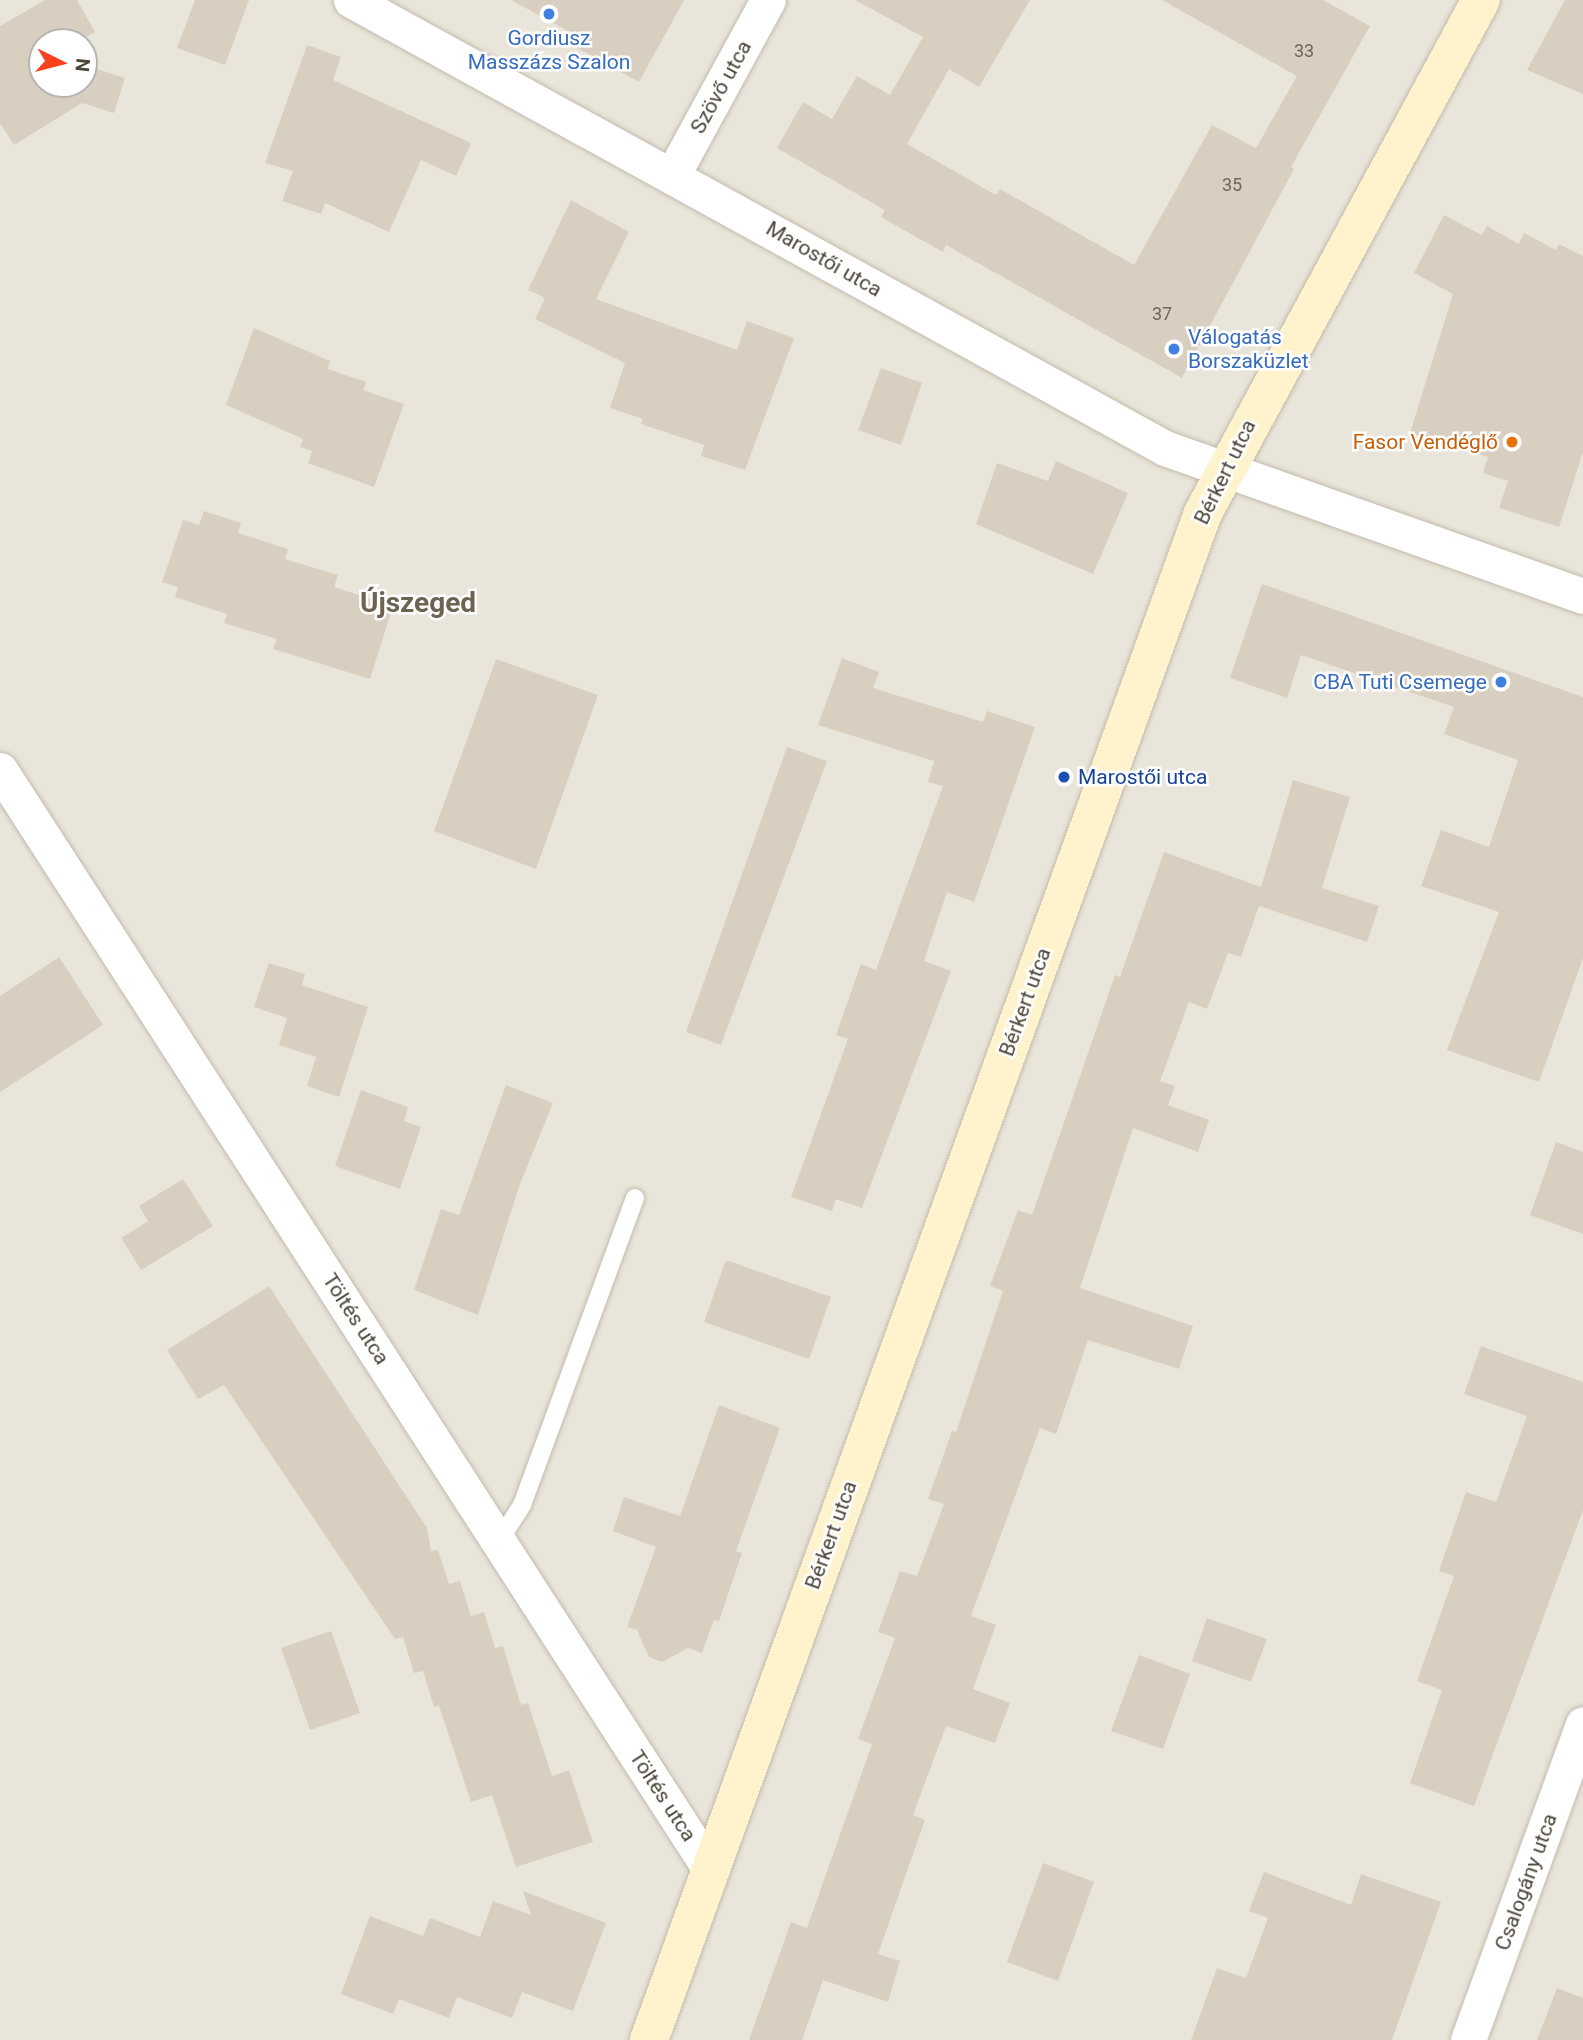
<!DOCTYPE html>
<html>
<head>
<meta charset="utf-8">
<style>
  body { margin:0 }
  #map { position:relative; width:1583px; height:2040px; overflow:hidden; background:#f6f3ec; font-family:Roboto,sans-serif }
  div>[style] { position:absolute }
  .residential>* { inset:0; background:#eae5da }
  .building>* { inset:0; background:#d8cfc1 }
  .roads { filter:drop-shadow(0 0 2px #c2bbae) drop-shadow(0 0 2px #c2bbae) }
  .lane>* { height:18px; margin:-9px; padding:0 9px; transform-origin:9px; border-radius:9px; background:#fff }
  .street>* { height:35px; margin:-17.5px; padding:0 17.5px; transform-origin:17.5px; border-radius:17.5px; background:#fff }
  .secondary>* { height:38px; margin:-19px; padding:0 19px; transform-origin:19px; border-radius:19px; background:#fff3cd }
  .dots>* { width:19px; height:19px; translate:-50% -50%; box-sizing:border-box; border:4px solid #fff; border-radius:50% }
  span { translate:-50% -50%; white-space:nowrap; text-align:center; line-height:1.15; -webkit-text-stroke:5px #fff; paint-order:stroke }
  .number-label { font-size:18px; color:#6e675b }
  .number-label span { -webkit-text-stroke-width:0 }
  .shop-label { font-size:21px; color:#366cbe }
  .left { translate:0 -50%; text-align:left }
  .right { translate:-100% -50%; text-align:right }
  .street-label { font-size:21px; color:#4b4439 }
  .food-label { font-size:21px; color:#c56008 }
  .transit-label { font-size:21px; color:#164399 }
  .district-label { font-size:28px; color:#6e6250; font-weight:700 }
  .north { position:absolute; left:28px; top:28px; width:70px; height:70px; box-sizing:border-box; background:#fff; border:2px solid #b7b4b0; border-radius:50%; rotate:96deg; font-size:19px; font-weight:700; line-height:28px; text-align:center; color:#4b4439 }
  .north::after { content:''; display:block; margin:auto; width:24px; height:32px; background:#fc3f1d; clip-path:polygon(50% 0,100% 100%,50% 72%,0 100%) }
</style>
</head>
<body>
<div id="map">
  <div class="residential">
    <div style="clip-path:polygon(evenodd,0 0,1583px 0,1583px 2040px,0 2040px,0 0,42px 42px,84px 42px,84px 84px,42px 84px,42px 42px)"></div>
  </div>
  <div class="building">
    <div style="clip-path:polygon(45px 0,77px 0,95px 32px,79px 42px,42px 42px,42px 84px,84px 84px,84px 65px,125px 78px,114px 113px,82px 103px,14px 145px,0 123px,0 26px)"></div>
    <div style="clip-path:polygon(195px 0,249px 0,225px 65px,177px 48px)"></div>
    <div style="clip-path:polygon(511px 0,684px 0,639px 82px,572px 45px,577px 36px)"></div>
    <div style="clip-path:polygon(855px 0,1030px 0,979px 87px,949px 69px,907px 144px,996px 195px,1000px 189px,1134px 265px,1212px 125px,1256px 148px,1297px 76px,1162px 0,1323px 0,1370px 26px,1291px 167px,1294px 169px,1182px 378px,946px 245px,943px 252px,881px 217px,885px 210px,777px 148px,803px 102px,832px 119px,857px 76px,890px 95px,923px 37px)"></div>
    <div style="clip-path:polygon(1565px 0,1583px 0,1583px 94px,1527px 70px)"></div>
    <div style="clip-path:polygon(307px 45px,341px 57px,333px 80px,471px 143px,456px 176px,421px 160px,389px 232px,325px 203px,321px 214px,282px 201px,293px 171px,265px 163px)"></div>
    <div style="clip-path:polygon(571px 200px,629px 232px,596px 299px,737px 350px,747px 321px,794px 338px,745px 470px,701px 456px,704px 445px,641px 424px,643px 419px,610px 408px,625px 363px,535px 319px,545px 298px,528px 290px)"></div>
    <div style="clip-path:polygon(1444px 215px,1482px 235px,1487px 226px,1519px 244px,1524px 233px,1556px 250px,1559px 244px,1583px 256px,1583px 452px,1559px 527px,1499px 508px,1508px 481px,1483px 473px,1488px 457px,1410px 433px,1453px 294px,1414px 273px)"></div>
    <div style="clip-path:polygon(254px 328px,330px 361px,328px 369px,366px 382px,363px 390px,404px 404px,374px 487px,308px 463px,312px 451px,300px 447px,303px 439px,226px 405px)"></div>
    <div style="clip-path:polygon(881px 368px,922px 383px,901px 445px,858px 430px)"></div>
    <div style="clip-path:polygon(1056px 461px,1128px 493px,1093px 574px,976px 524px,997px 463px,1048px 481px)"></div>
    <div style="clip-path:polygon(204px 511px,241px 523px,238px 533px,288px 549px,285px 559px,338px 575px,334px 587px,393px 606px,370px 679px,273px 649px,277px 639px,224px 623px,227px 614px,175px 597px,178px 587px,162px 582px,183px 520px,199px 525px)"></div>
    <div style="clip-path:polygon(1262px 584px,1583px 697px,1583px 958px,1539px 1082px,1447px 1050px,1499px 912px,1421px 886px,1441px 830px,1489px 847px,1518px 760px,1444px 734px,1454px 707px,1301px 655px,1287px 698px,1230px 678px)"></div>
    <div style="clip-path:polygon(842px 658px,879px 672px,873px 688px,983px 722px,987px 711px,1035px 727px,974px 902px,947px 892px,924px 961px,951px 971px,862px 1208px,836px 1199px,832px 1211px,791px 1197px,848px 1039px,836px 1035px,861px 964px,876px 970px,943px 786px,928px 782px,934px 761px,818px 725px)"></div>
    <div style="clip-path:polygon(496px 659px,598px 695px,536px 869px,434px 831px)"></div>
    <div style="clip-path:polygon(787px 747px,827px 761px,721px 1045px,686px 1032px)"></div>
    <div style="clip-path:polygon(1293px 780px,1350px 797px,1322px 888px,1379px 906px,1367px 942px,1259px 906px,1241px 957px,1228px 953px,1207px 1009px,1189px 1002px,1160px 1081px,1175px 1086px,1168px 1105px,1209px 1120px,1198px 1152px,1133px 1128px,1080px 1288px,1193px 1326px,1179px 1369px,1088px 1340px,1056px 1434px,1040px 1428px,971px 1616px,996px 1625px,973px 1689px,1010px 1703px,995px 1743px,946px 1726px,913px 1815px,925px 1820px,878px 1954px,900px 1961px,888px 2002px,823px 1980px,802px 2040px,749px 2040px,791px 1922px,807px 1928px,872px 1744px,858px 1739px,895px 1638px,878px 1632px,900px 1571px,917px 1576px,944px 1504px,928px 1499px,952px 1431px,956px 1432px,1003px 1291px,990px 1286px,1018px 1210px,1032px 1215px,1115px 975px,1120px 977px,1164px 852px,1261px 887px)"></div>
    <div style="clip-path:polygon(59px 957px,103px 1025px,0 1092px,0 996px)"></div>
    <div style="clip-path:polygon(269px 963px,305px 974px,302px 985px,368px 1007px,339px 1097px,307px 1086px,316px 1057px,279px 1045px,287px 1018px,254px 1007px)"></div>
    <div style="clip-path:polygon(506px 1085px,553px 1103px,520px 1184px,478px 1315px,414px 1290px,441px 1209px,459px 1215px)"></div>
    <div style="clip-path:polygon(361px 1090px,408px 1107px,404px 1121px,421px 1127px,400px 1189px,335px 1166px)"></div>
    <div style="clip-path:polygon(1556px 1142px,1583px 1152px,1583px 1234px,1530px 1215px)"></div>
    <div style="clip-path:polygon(183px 1179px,213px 1226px,141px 1270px,121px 1238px,148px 1221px,139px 1206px)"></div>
    <div style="clip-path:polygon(726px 1260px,831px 1297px,809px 1359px,704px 1322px)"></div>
    <div style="clip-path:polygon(269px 1286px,427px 1528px,431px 1551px,438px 1550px,449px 1584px,460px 1581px,471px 1616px,484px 1612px,495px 1648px,503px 1646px,521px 1705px,528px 1703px,552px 1776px,569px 1770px,593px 1842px,516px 1867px,492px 1795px,471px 1802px,439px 1706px,434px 1707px,423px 1671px,414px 1673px,403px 1637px,395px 1639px,224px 1385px,198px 1399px,167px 1350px)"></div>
    <div style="clip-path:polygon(1481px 1346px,1583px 1382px,1583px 1510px,1474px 1806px,1410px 1783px,1442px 1690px,1417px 1681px,1454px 1576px,1439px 1571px,1466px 1492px,1496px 1502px,1527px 1416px,1464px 1394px)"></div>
    <div style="clip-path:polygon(719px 1405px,780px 1428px,736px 1551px,742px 1553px,719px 1621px,714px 1620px,702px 1653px,688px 1648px,662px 1662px,649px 1657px,637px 1630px,627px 1627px,656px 1547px,613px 1531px,624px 1497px,680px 1516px)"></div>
    <div style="clip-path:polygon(1207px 1618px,1267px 1639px,1251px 1682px,1192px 1661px)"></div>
    <div style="clip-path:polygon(331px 1631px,360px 1713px,310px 1730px,281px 1648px)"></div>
    <div style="clip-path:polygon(1139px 1655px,1190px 1674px,1163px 1749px,1111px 1731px)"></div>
    <div style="clip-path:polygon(1043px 1863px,1094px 1882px,1058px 1981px,1007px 1962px)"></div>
    <div style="clip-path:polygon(1264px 1872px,1351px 1905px,1361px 1874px,1441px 1902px,1392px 2040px,1191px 2040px,1217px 1968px,1246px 1978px,1268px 1918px,1249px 1911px)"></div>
    <div style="clip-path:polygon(523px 1891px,606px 1923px,573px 2011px,522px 1992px,512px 2018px,457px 1997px,449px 2018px,399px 1999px,393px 2014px,341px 1994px,370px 1916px,423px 1936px,430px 1918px,480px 1937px,493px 1901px,531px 1915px)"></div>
    <div style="clip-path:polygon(1557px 1988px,1583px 1998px,1583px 2040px,1537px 2040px)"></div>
  </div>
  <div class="roads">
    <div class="lane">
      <div style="left:499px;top:1541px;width:43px;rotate:-57.4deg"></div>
      <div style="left:522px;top:1505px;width:327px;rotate:-69.8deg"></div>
    </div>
    <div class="street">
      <div style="left:351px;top:0;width:929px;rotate:28.83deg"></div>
      <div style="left:1165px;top:448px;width:443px;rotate:19.5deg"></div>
      <div style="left:673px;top:174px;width:198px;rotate:-61.4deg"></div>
      <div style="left:0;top:770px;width:1308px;rotate:57.14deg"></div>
      <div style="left:1468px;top:2040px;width:336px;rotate:-70deg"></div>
    </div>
    <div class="secondary">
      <div style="left:649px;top:2040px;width:1624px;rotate:-70.06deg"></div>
      <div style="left:1203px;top:513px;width:583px;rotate:-61.55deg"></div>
    </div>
  </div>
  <div class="dots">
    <div style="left:549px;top:14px;background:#3f7fe0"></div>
    <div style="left:1174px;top:349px;background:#3f7fe0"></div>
    <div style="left:1512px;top:442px;background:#e8710a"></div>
    <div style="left:1501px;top:682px;background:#3f7fe0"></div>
    <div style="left:1064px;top:777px;background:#1a4fb4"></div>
  </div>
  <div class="number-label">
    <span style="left:1304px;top:51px">33</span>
    <span style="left:1232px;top:185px">35</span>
    <span style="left:1162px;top:314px">37</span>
  </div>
  <div class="shop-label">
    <span style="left:549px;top:50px">Gordiusz<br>Masszázs Szalon</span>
    <span class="left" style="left:1188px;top:349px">Válogatás<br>Borszaküzlet</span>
    <span class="right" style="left:1487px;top:682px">CBA Tuti Csemege</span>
  </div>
  <div class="street-label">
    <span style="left:721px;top:87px;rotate:-61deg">Szövő utca</span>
    <span style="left:824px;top:259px;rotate:30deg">Marostői utca</span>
    <span style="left:1225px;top:472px;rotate:-64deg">Bérkert utca</span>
    <span style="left:1025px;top:1002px;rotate:-70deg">Bérkert utca</span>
    <span style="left:356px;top:1319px;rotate:57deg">Töltés utca</span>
    <span style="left:831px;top:1535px;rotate:-70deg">Bérkert utca</span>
    <span style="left:663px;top:1796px;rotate:57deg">Töltés utca</span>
    <span style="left:1526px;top:1882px;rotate:-70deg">Csalogány utca</span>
  </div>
  <div class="food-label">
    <span class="right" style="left:1498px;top:442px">Fasor Vendéglő</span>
  </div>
  <div class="transit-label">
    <span class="left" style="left:1078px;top:777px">Marostői utca</span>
  </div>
  <div class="district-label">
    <span style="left:418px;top:603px">Újszeged</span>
  </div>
  <div class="north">N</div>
</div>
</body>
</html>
